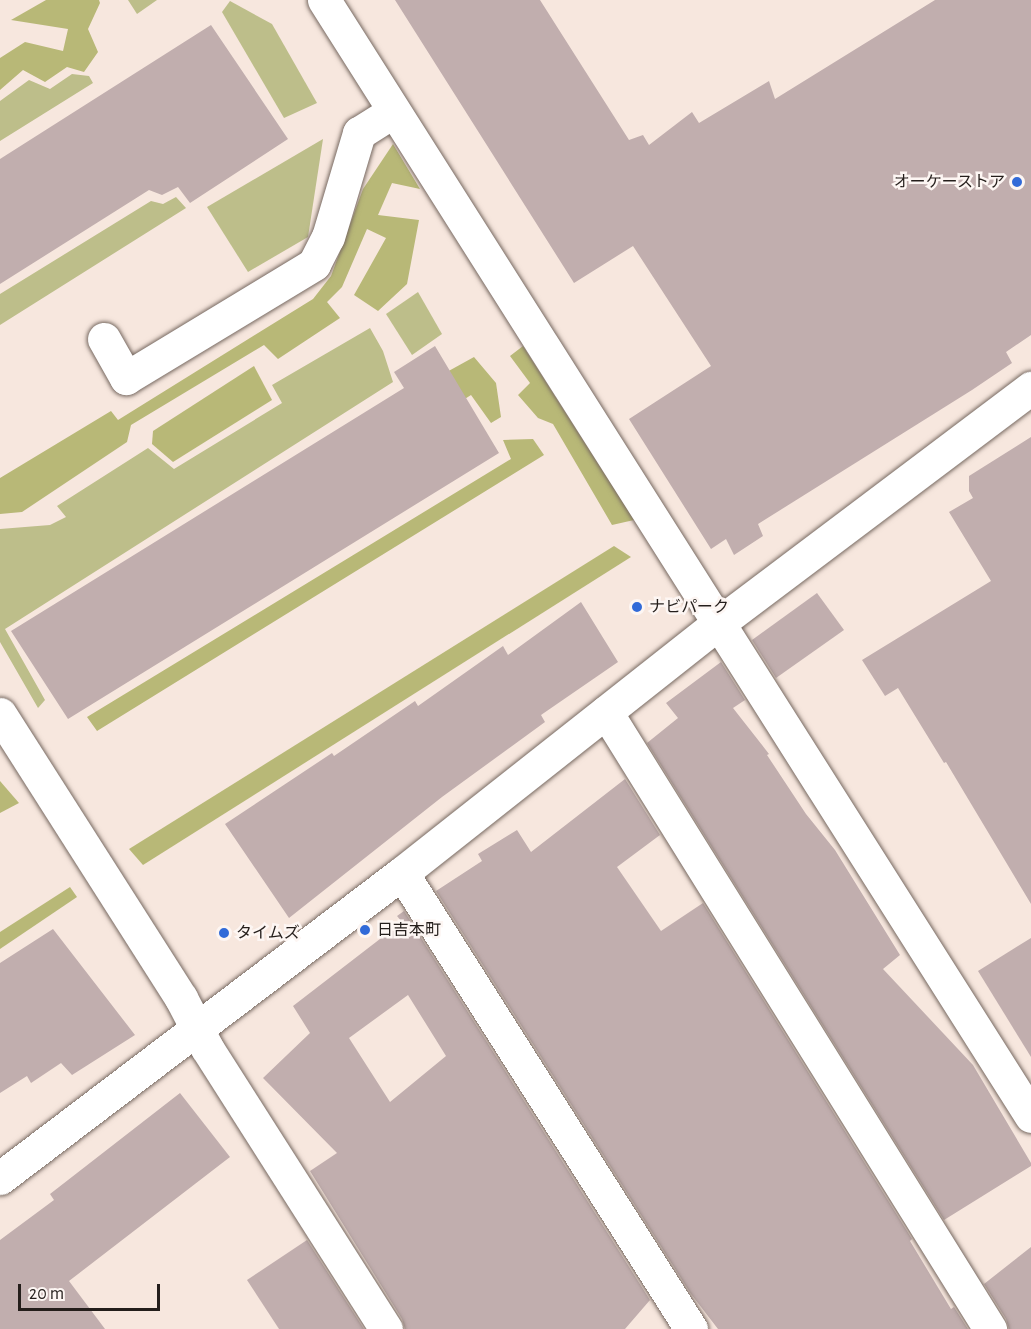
<!DOCTYPE html>
<html>
<head>
<meta charset="utf-8">
<style>
  body { margin:0 }
  #map { position:relative; width:1031px; height:1329px; overflow:hidden; background:#f7e7de; font-family:"Alegreya Sans","Noto Sans JP",sans-serif }
  div>[style] { position:absolute }
  .green>* { inset:0; background:#bdbe8a }
  .forest>* { inset:0; background:#b8b877 }
  .building>* { inset:0; background:#c1aeae }
  .roads { filter:drop-shadow(0 0 2px #776961) drop-shadow(0 0 2px #776961) }
  .minor>* { height:33px; margin:-16.5px; padding:0 16.5px; transform-origin:16.5px; border-radius:16.5px; background:#fff }
  .dots>* { width:16px; height:16px; translate:-50% -50%; box-sizing:border-box; border:3px solid #fdf6f3; border-radius:50% }
  span { translate:-50% -50%; white-space:nowrap; text-align:center; line-height:1.15; -webkit-text-stroke:5px #fdf6f3; paint-order:stroke }
  .poi-label { font-size:16px; color:#241e1b }
  .right { translate:-100% -50%; text-align:right }
  .left { translate:0 -50%; text-align:left }
  .scale { position:absolute; left:18px; top:1284px; width:142px; height:27px; box-sizing:border-box; border:3px solid #241e1b; border-top:0; padding-left:8px; font-size:18px; line-height:21px; white-space:nowrap; color:#241e1b; -webkit-text-stroke:4px #fdf6f3; paint-order:stroke }
</style>
</head>
<body>
<div id="map">
  <div class="green">
    <div style="clip-path:polygon(128px 0,157px 0,137px 14px)"></div>
    <div style="clip-path:polygon(230px 1px,272px 24px,317px 103px,284px 118px,222px 12px)"></div>
    <div style="clip-path:polygon(72px 74px,89px 76px,93px 83px,0 141px,0 101px,29px 80px,50px 89px)"></div>
    <div style="clip-path:polygon(323px 139px,308px 237px,248px 272px,207px 207px)"></div>
    <div style="clip-path:polygon(176px 197px,186px 208px,0 325px,0 294px,151px 201px,163px 204px)"></div>
    <div style="clip-path:polygon(418px 292px,442px 334px,412px 355px,386px 314px)"></div>
    <div style="clip-path:polygon(370px 328px,383px 351px,393px 382px,5px 629px,45px 700px,38px 708px,0 642px,0 529px,50px 525px,66px 517px,57px 506px,148px 448px,174px 469px,282px 403px,272px 385px)"></div>
  </div>
  <div class="forest">
    <div style="clip-path:polygon(46px 0,99px 0,100px 3px,88px 29px,98px 52px,84px 72px,67px 67px,45px 82px,23px 70px,0 90px,0 58px,25px 42px,63px 51px,68px 29px,11px 20px)"></div>
    <div style="clip-path:polygon(393px 144px,420px 189px,392px 183px,378px 215px,419px 220px,407px 284px,378px 311px,354px 295px,386px 238px,367px 229px,342px 287px,327px 302px,340px 318px,278px 359px,264px 345px,131px 425px,127px 442px,22px 512px,0 514px,0 478px,111px 411px,118px 420px,313px 299px,331px 276px,363px 189px)"></div>
    <div style="clip-path:polygon(523px 346px,634px 520px,612px 525px,553px 424px,538px 418px,518px 395px,530px 383px,510px 356px)"></div>
    <div style="clip-path:polygon(474px 357px,496px 383px,501px 417px,491px 423px,471px 395px,457px 404px,445px 373px)"></div>
    <div style="clip-path:polygon(254px 366px,272px 400px,173px 462px,152px 444px,153px 431px)"></div>
    <div style="clip-path:polygon(533px 439px,544px 455px,97px 731px,87px 717px,511px 459px,503px 440px)"></div>
    <div style="clip-path:polygon(614px 546px,631px 557px,143px 865px,129px 849px)"></div>
    <div style="clip-path:polygon(0 781px,19px 803px,0 813px)"></div>
    <div style="clip-path:polygon(70px 887px,77px 897px,0 949px,0 932px)"></div>
  </div>
  <div class="building">
    <div style="clip-path:polygon(395px 0,540px 0,629px 140px,643px 135px,649px 145px,692px 112px,699px 123px,769px 81px,775px 99px,935px 0,1031px 0,1031px 335px,1006px 352px,1012px 363px,972px 390px,758px 524px,763px 536px,734px 555px,726px 539px,711px 549px,629px 419px,711px 366px,633px 246px,574px 283px)"></div>
    <div style="clip-path:polygon(211px 25px,288px 139px,190px 203px,178px 187px,162px 195px,149px 190px,0 284px,0 159px)"></div>
    <div style="clip-path:polygon(435px 346px,499px 453px,68px 719px,11px 631px,404px 388px,394px 372px)"></div>
    <div style="clip-path:polygon(1031px 437px,1031px 904px,946px 762px,944px 763px,898px 688px,885px 696px,862px 660px,991px 581px,949px 512px,973px 498px,969px 491px,969px 476px)"></div>
    <div style="clip-path:polygon(817px 593px,844px 630px,776px 678px,752px 640px)"></div>
    <div style="clip-path:polygon(581px 602px,618px 662px,541px 715px,545px 722px,442px 797px,289px 918px,225px 824px,332px 753px,334px 756px,415px 701px,418px 706px,503px 646px,508px 655px)"></div>
    <div style="clip-path:polygon(721px 662px,745px 700px,733px 708px,769px 754px,767px 755px,806px 814px,835px 850px,900px 955px,883px 969px,973px 1065px,1031px 1163px,1031px 1166px,944px 1220px,647px 743px,678px 718px,666px 703px)"></div>
    <div style="clip-path:polygon(625px 779px,660px 835px,617px 867px,661px 931px,703px 903px,912px 1239px,910px 1241px,951px 1309px,954px 1307px,968px 1329px,718px 1329px,691px 1294px,436px 891px,482px 861px,478px 854px,517px 830px,531px 852px)"></div>
    <div style="clip-path:polygon(evenodd,404px 911px,650px 1300px,625px 1329px,405px 1329px,402px 1319px,310px 1171px,337px 1153px,263px 1078px,310px 1033px,293px 1006px,402px 922px,397px 916px,404px 911px,408px 995px,446px 1056px,390px 1102px,349px 1038px,408px 995px)"></div>
    <div style="clip-path:polygon(53px 929px,135px 1035px,72px 1075px,61px 1063px,31px 1083px,27px 1076px,0 1093px,0 963px)"></div>
    <div style="clip-path:polygon(1031px 938px,1031px 1057px,978px 971px)"></div>
    <div style="clip-path:polygon(180px 1093px,230px 1157px,69px 1281px,105px 1329px,0 1329px,0 1240px,54px 1200px,50px 1194px)"></div>
    <div style="clip-path:polygon(307px 1240px,364px 1329px,279px 1329px,247px 1280px)"></div>
    <div style="clip-path:polygon(1031px 1247px,1031px 1329px,1009px 1329px,1006px 1319px,984px 1284px)"></div>
  </div>
  <div class="roads">
    <div class="minor">
      <div style="left:324px;top:0;width:1321px;rotate:57.65deg"></div>
      <div style="left:104px;top:339px;width:45px;rotate:60.6deg"></div>
      <div style="left:126px;top:378px;width:220px;rotate:-31.2deg"></div>
      <div style="left:314px;top:264px;width:30px;rotate:-63deg"></div>
      <div style="left:328px;top:237px;width:109px;rotate:-73.4deg"></div>
      <div style="left:359px;top:133px;width:41px;rotate:-32.2deg"></div>
      <div style="left:606px;top:712px;width:727px;rotate:58.1deg"></div>
      <div style="left:0;top:714px;width:337px;rotate:57.5deg"></div>
      <div style="left:181px;top:998px;width:56px;rotate:62.5deg"></div>
      <div style="left:207px;top:1048px;width:333px;rotate:57.5deg"></div>
      <div style="left:402px;top:873px;width:540px;rotate:57.63deg"></div>
      <div style="left:0;top:1178px;width:505px;rotate:-37.19deg"></div>
      <div style="left:402px;top:873px;width:404px;rotate:-38.3deg"></div>
      <div style="left:719px;top:623px;width:391px;rotate:-37deg"></div>
    </div>
  </div>
  <div class="dots">
    <div style="left:1017px;top:182px;background:#316ad8"></div>
    <div style="left:637px;top:607px;background:#316ad8"></div>
    <div style="left:365px;top:930px;background:#316ad8"></div>
    <div style="left:224px;top:933px;background:#316ad8"></div>
  </div>
  <div class="poi-label">
    <span class="right" style="left:1005px;top:182px">オーケーストア</span>
    <span class="left" style="left:649px;top:607px">ナビパーク</span>
    <span class="left" style="left:377px;top:930px">日吉本町</span>
    <span class="left" style="left:236px;top:933px">タイムズ</span>
  </div>
  <div class="scale">20 m</div>
</div>
</body>
</html>
